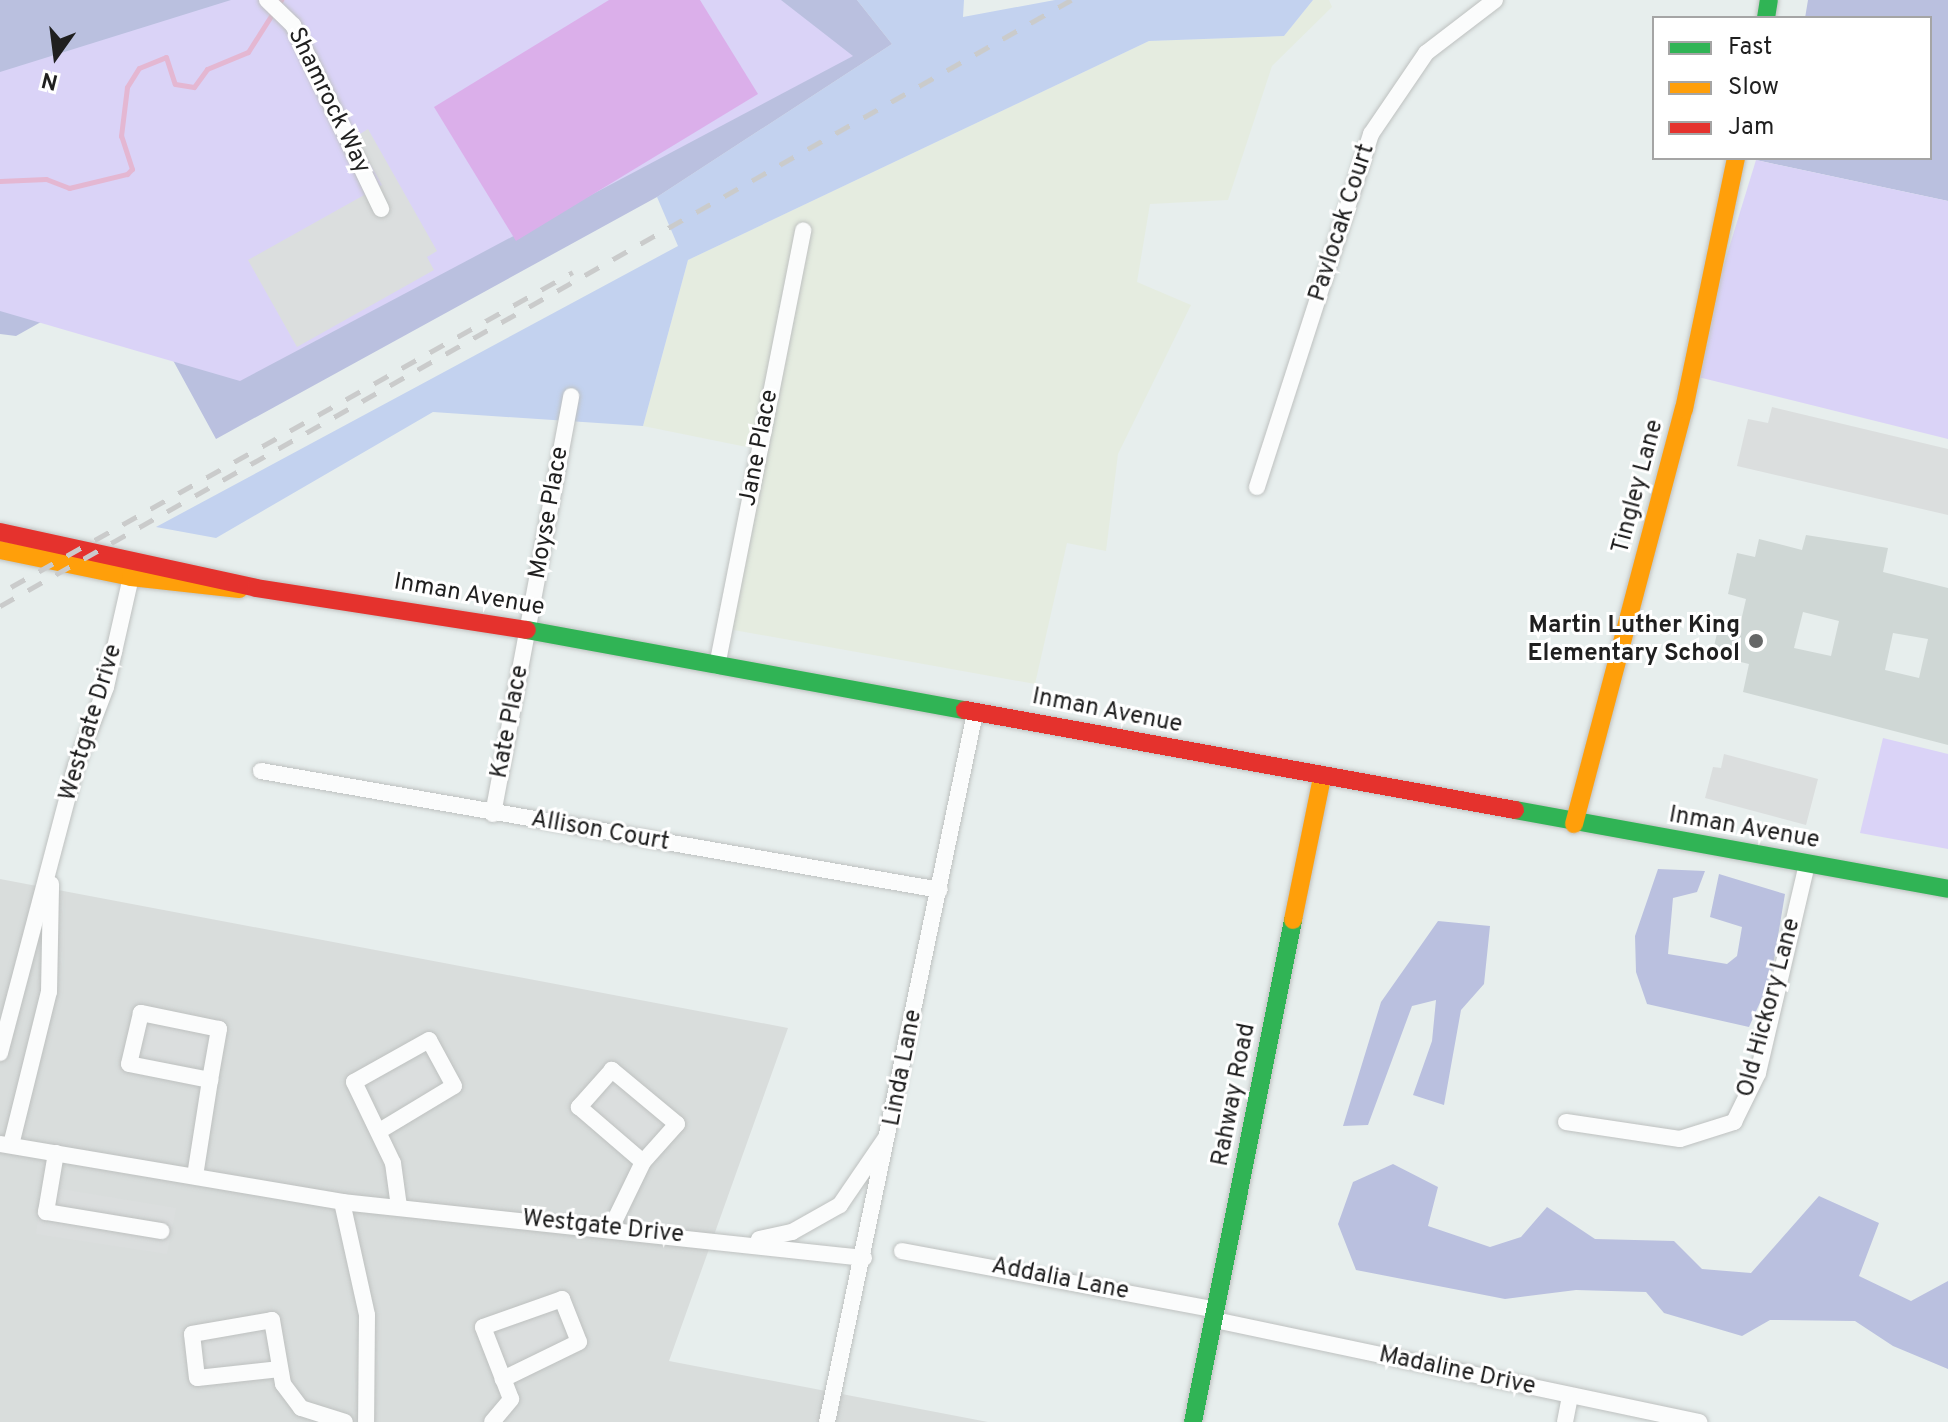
<!DOCTYPE html>
<html>
<head>
<meta charset="utf-8">
<style>
  body { margin:0 }
  #map { position:relative; width:1948px; height:1422px; overflow:hidden; background:#e7eeed; font-family:Overpass,sans-serif }
  div>[style] { position:absolute }
  .residential>* { inset:0; background:#d9dddc }
  .industrial>* { inset:0; background:#e5ece0 }
  .grass>* { inset:0; background:#c3d2ef }
  .forest>* { inset:0; background:#bac0df }
  .park>* { inset:0; background:#dad3f7 }
  .pitch>* { inset:0; background:#dbafea }
  .parking>* { inset:0; background:#dbdede }
  .stream>* { height:5px; margin:-2.5px; padding:0 2.5px; transform-origin:2.5px; border-radius:2.5px; background:#e4b7d2 }
  .building>* { inset:0; background:#cfd7d5 }
  .roads { filter:drop-shadow(0 0 2px #bec1c0) drop-shadow(0 0 2px #bec1c0) }
  .street>* { height:16px; margin:-8px; padding:0 8px; transform-origin:8px; border-radius:8px; background:#fbfcfc }
  .fast>* { height:18px; margin:-9px; padding:0 9px; transform-origin:9px; border-radius:9px; background:#30b455 }
  .slow>* { height:18px; margin:-9px; padding:0 9px; transform-origin:9px; border-radius:9px; background:#ff9f0a }
  .jam>* { height:18px; margin:-9px; padding:0 9px; transform-origin:9px; border-radius:9px; background:#e5322d }
  .rail>* { height:5px; margin-top:-2.5px; transform-origin:0; background:repeating-linear-gradient(90deg,#cacbcb 0 16px,transparent 0 32px) }
  .dots>* { width:22px; height:22px; translate:-50% -50%; box-sizing:border-box; border:4px solid #fff; border-radius:50% }
  span { translate:-50% -50%; white-space:nowrap; text-align:center; line-height:1.15; -webkit-text-stroke:6px #fff; paint-order:stroke }
  .street-label { font-size:24px; color:#1f1f1f }
  .poi-label { font-size:24px; color:#1f1f1f; font-weight:700 }
  .right { translate:-100% -50%; text-align:right }
  .legend { position:absolute; left:1652px; top:16px; width:280px; height:144px; box-sizing:border-box; background:#fff; border:2px solid #a5a5a5; margin:0; padding:10px 14px; list-style:none; font-size:24px; color:#1f1f1f }
  .legend li { display:flex; align-items:center; gap:16px; height:40px }
  .legend b { width:40px; border:2px solid #a5a5a5 }
  .north { position:absolute; left:16px; top:16px; width:80px; height:80px; -webkit-text-stroke:6px #fff; paint-order:stroke; rotate:194deg; font-size:22px; font-weight:700; line-height:32px; text-align:center; color:#1f1f1f }
  .north::after { content:''; display:block; margin:auto; width:28px; height:36px; background:#1f1f1f; clip-path:polygon(50% 0,100% 100%,50% 72%,0 100%) }
</style>
</head>
<body>
<div id="map">
  <div class="residential">
    <div style="clip-path:polygon(0 879px,788px 1028px,669px 1361px,988px 1422px,0 1422px)"></div>
  </div>
  <div class="industrial">
    <div style="clip-path:polygon(1313px 0,1329px 0,1332px 7px,1272px 66px,1228px 200px,1150px 204px,1137px 282px,1191px 305px,1118px 454px,1106px 551px,1067px 543px,1035px 684px,728px 629px,767px 451px,643px 426px,688px 260px,1149px 41px,1284px 36px)"></div>
  </div>
  <div class="grass">
    <div style="clip-path:polygon(857px 0,964px 0,963px 17px,1055px 0,1313px 0,1284px 36px,1149px 41px,688px 260px,643px 426px,433px 412px,216px 538px,156px 527px,678px 246px,657px 197px,892px 44px)"></div>
  </div>
  <div class="forest">
    <div style="clip-path:polygon(0 0,857px 0,892px 44px,657px 197px,216px 439px,163px 342px,73px 304px,16px 336px,0 334px)"></div>
    <div style="clip-path:polygon(1808px 0,1948px 0,1948px 201px,1756px 160px,1930px 158px,1930px 18px,1805px 18px)"></div>
    <div style="clip-path:polygon(1658px 869px,1705px 871px,1697px 892px,1673px 898px,1668px 954px,1727px 964px,1737px 956px,1742px 927px,1710px 917px,1719px 874px,1785px 894px,1771px 978px,1749px 1027px,1647px 1004px,1636px 972px,1635px 936px)"></div>
    <div style="clip-path:polygon(1438px 921px,1490px 926px,1484px 984px,1461px 1010px,1444px 1105px,1413px 1095px,1432px 1041px,1436px 1000px,1412px 1006px,1368px 1125px,1343px 1126px,1381px 1002px)"></div>
    <div style="clip-path:polygon(1393px 1164px,1438px 1187px,1428px 1226px,1490px 1247px,1521px 1237px,1547px 1207px,1595px 1239px,1674px 1241px,1702px 1269px,1751px 1273px,1819px 1196px,1879px 1223px,1859px 1276px,1911px 1301px,1948px 1281px,1948px 1369px,1893px 1346px,1855px 1321px,1770px 1320px,1742px 1336px,1664px 1313px,1646px 1292px,1576px 1290px,1505px 1299px,1356px 1270px,1338px 1224px,1353px 1182px)"></div>
  </div>
  <div class="park">
    <div style="clip-path:polygon(231px 0,781px 0,853px 56px,240px 381px,0 311px,0 72px)"></div>
    <div style="clip-path:polygon(1756px 160px,1948px 201px,1948px 439px,1690px 375px)"></div>
    <div style="clip-path:polygon(1883px 738px,1948px 754px,1948px 849px,1860px 833px)"></div>
  </div>
  <div class="pitch">
    <div style="clip-path:polygon(609px 0,700px 0,758px 94px,516px 241px,434px 107px)"></div>
  </div>
  <div class="parking">
    <div style="clip-path:polygon(368px 129px,437px 251px,427px 257px,434px 270px,297px 347px,248px 260px,382px 185px,355px 137px)"></div>
    <div style="clip-path:polygon(1772px 407px,1948px 449px,1948px 515px,1737px 466px,1748px 419px,1768px 423px)"></div>
    <div style="clip-path:polygon(1724px 754px,1818px 779px,1806px 825px,1705px 798px,1713px 767px,1721px 768px)"></div>
    <div style="clip-path:polygon(144px 1022px,209px 1035px,206px 1067px,141px 1060px)"></div>
    <div style="clip-path:polygon(428px 1057px,442px 1086px,383px 1115px,366px 1081px)"></div>
    <div style="clip-path:polygon(613px 1082px,665px 1123px,641px 1153px,593px 1107px)"></div>
    <div style="clip-path:polygon(43px 1186px,176px 1208px,167px 1254px,36px 1234px)"></div>
    <div style="clip-path:polygon(554px 1309px,568px 1339px,509px 1367px,492px 1332px)"></div>
    <div style="clip-path:polygon(265px 1331px,269px 1363px,204px 1370px,199px 1332px)"></div>
  </div>
  <div class="stream">
    <div style="left:0;top:181px;width:46px;rotate:-2.5deg"></div>
    <div style="left:46px;top:179px;width:25px;rotate:21deg"></div>
    <div style="left:69px;top:188px;width:60px;rotate:-13.6deg"></div>
    <div style="left:127px;top:174px;width:7px;rotate:-45deg"></div>
    <div style="left:132px;top:169px;width:35px;rotate:-108deg"></div>
    <div style="left:121px;top:136px;width:49px;rotate:-83deg"></div>
    <div style="left:127px;top:87px;width:22px;rotate:-58deg"></div>
    <div style="left:139px;top:68px;width:29px;rotate:-22deg"></div>
    <div style="left:166px;top:57px;width:28px;rotate:72deg"></div>
    <div style="left:175px;top:84px;width:19px;rotate:9deg"></div>
    <div style="left:194px;top:87px;width:22px;rotate:-54deg"></div>
    <div style="left:207px;top:69px;width:44px;rotate:-22.5deg"></div>
    <div style="left:248px;top:52px;width:62px;rotate:-57.6deg"></div>
  </div>
  <div class="building">
    <div style="clip-path:polygon(evenodd,1806px 535px,1888px 548px,1883px 572px,1948px 588px,1948px 745px,1743px 692px,1749px 664px,1712px 655px,1718px 629px,1738px 634px,1746px 599px,1728px 594px,1737px 553px,1755px 557px,1759px 539px,1802px 550px,1806px 535px,1803px 612px,1839px 621px,1831px 656px,1794px 648px,1803px 612px,1806px 535px,1893px 633px,1928px 639px,1919px 678px,1885px 670px,1893px 633px)"></div>
  </div>
  <div class="roads">
    <div class="street">
      <div style="left:267px;top:0;width:36px;rotate:44deg"></div>
      <div style="left:293px;top:25px;width:204px;rotate:64.4deg"></div>
      <div style="left:1257px;top:487px;width:371px;rotate:-72.1deg"></div>
      <div style="left:1371px;top:134px;width:98px;rotate:-55.8deg"></div>
      <div style="left:1426px;top:53px;width:87px;rotate:-37.5deg"></div>
      <div style="left:717px;top:666px;width:444px;rotate:-78.8deg"></div>
      <div style="left:261px;top:771px;width:689px;rotate:9.94deg"></div>
      <div style="left:493px;top:814px;width:425px;rotate:-79.4deg"></div>
      <div style="left:0;top:1053px;width:297px;rotate:-75.2deg"></div>
      <div style="left:76px;top:766px;width:85px;rotate:-69.2deg"></div>
      <div style="left:106px;top:687px;width:113px;rotate:-77.2deg"></div>
      <div style="left:1566px;top:1122px;width:115px;rotate:8.5deg"></div>
      <div style="left:1680px;top:1139px;width:57px;rotate:-17.5deg"></div>
      <div style="left:1734px;top:1122px;width:55px;rotate:-63.9deg"></div>
      <div style="left:1758px;top:1073px;width:215px;rotate:-76.8deg"></div>
      <div style="left:381px;top:1130px;width:85px;rotate:-31.1deg"></div>
      <div style="left:454px;top:1086px;width:52px;rotate:-118.5deg"></div>
      <div style="left:429px;top:1040px;width:86px;rotate:150.8deg"></div>
      <div style="left:354px;top:1082px;width:90px;rotate:64.3deg"></div>
      <div style="left:393px;top:1163px;width:44px;rotate:82.2deg"></div>
      <div style="left:0;top:1144px;width:347px;rotate:9.6deg"></div>
      <div style="left:342px;top:1202px;width:525px;rotate:6.12deg"></div>
      <div style="left:11px;top:1145px;width:158px;rotate:-76.1deg"></div>
      <div style="left:49px;top:992px;width:108px;rotate:-88.9deg"></div>
      <div style="left:56px;top:1153px;width:60px;rotate:99.6deg"></div>
      <div style="left:46px;top:1212px;width:117px;rotate:9.4deg"></div>
      <div style="left:195px;top:1176px;width:97px;rotate:-81.1deg"></div>
      <div style="left:210px;top:1080px;width:52px;rotate:-80deg"></div>
      <div style="left:219px;top:1029px;width:80px;rotate:-168.4deg"></div>
      <div style="left:141px;top:1013px;width:52px;rotate:103.2deg"></div>
      <div style="left:129px;top:1064px;width:83px;rotate:11.2deg"></div>
      <div style="left:342px;top:1202px;width:116px;rotate:77.5deg"></div>
      <div style="left:367px;top:1315px;width:107px;rotate:90.5deg"></div>
      <div style="left:611px;top:1228px;width:73px;rotate:-64.1deg"></div>
      <div style="left:643px;top:1162px;width:51px;rotate:-48.2deg"></div>
      <div style="left:677px;top:1124px;width:85px;rotate:-140.3deg"></div>
      <div style="left:612px;top:1070px;width:50px;rotate:131.7deg"></div>
      <div style="left:579px;top:1107px;width:84px;rotate:40.7deg"></div>
      <div style="left:759px;top:1239px;width:34px;rotate:-12deg"></div>
      <div style="left:792px;top:1232px;width:55px;rotate:-29.4deg"></div>
      <div style="left:840px;top:1205px;width:80px;rotate:-55.7deg"></div>
      <div style="left:902px;top:1251px;width:320px;rotate:10.6deg"></div>
      <div style="left:1215px;top:1320px;width:495px;rotate:11.9deg"></div>
      <div style="left:280px;top:1369px;width:83px;rotate:173.8deg"></div>
      <div style="left:197px;top:1378px;width:44px;rotate:-96.5deg"></div>
      <div style="left:192px;top:1334px;width:81px;rotate:-9.9deg"></div>
      <div style="left:272px;top:1320px;width:65px;rotate:80.2deg"></div>
      <div style="left:283px;top:1384px;width:30px;rotate:53deg"></div>
      <div style="left:301px;top:1408px;width:46px;rotate:17.7deg"></div>
      <div style="left:492px;top:1422px;width:30px;rotate:-50deg"></div>
      <div style="left:511px;top:1399px;width:77px;rotate:-111.3deg"></div>
      <div style="left:483px;top:1327px;width:84px;rotate:-19.5deg"></div>
      <div style="left:562px;top:1299px;width:46px;rotate:68.4deg"></div>
      <div style="left:579px;top:1342px;width:85px;rotate:154deg"></div>
      <div style="left:827px;top:1422px;width:724px;rotate:-78.21deg"></div>
      <div style="left:1565px;top:1422px;width:26px;rotate:-79deg"></div>
    </div>
    <div class="fast">
      <div style="left:1766px;top:18px;width:18px;rotate:-81deg"></div>
      <div style="left:527px;top:630px;width:445px;rotate:10.4deg"></div>
      <div style="left:1515px;top:810px;width:440px;rotate:10.3deg"></div>
      <div style="left:1193px;top:1422px;width:512px;rotate:-78.73deg"></div>
    </div>
    <div class="slow">
      <div style="left:0;top:550px;width:134px;rotate:11.6deg"></div>
      <div style="left:131px;top:577px;width:109px;rotate:6.3deg"></div>
      <div style="left:1574px;top:824px;width:429px;rotate:-75.2deg"></div>
      <div style="left:1684px;top:409px;width:256px;rotate:-78.3deg"></div>
      <div style="left:1293px;top:920px;width:146px;rotate:-78.5deg"></div>
    </div>
    <div class="jam">
      <div style="left:0;top:532px;width:262px;rotate:12.3deg"></div>
      <div style="left:256px;top:588px;width:274px;rotate:8.8deg"></div>
      <div style="left:965px;top:710px;width:559px;rotate:10.3deg"></div>
    </div>
  </div>
  <div class="rail">
    <div style="left:11px;top:587px;width:644px;rotate:-29.27deg"></div>
    <div style="left:0;top:606px;width:1231px;rotate:-29.5deg"></div>
  </div>
  <div class="dots">
    <div style="left:1756px;top:641px;background:#656767"></div>
  </div>
  <div class="street-label">
    <span style="left:328px;top:101px;rotate:64deg">Shamrock Way</span>
    <span style="left:1343px;top:223px;rotate:-72deg">Pavlocak Court</span>
    <span style="left:760px;top:448px;rotate:-79deg">Jane Place</span>
    <span style="left:1639px;top:487px;rotate:-75deg">Tingley Lane</span>
    <span style="left:550px;top:513px;rotate:-80deg">Moyse Place</span>
    <span style="left:469px;top:596px;rotate:10deg">Inman Avenue</span>
    <span style="left:1107px;top:712px;rotate:11deg">Inman Avenue</span>
    <span style="left:511px;top:722px;rotate:-79deg">Kate Place</span>
    <span style="left:92px;top:723px;rotate:-73deg">Westgate Drive</span>
    <span style="left:1744px;top:829px;rotate:10deg">Inman Avenue</span>
    <span style="left:600px;top:832px;rotate:10deg">Allison Court</span>
    <span style="left:1770px;top:1008px;rotate:-75deg">Old Hickory Lane</span>
    <span style="left:904px;top:1068px;rotate:-79deg">Linda Lane</span>
    <span style="left:1235px;top:1095px;rotate:-79deg">Rahway Road</span>
    <span style="left:603px;top:1228px;rotate:6deg">Westgate Drive</span>
    <span style="left:1060px;top:1280px;rotate:11deg">Addalia Lane</span>
    <span style="left:1457px;top:1372px;rotate:12deg">Madaline Drive</span>
  </div>
  <div class="poi-label">
    <span class="right" style="left:1740px;top:641px">Martin Luther King<br>Elementary School</span>
  </div>
  <ul class="legend">
  <li><b style="height:10px;background:#30b455"></b>Fast</li>
  <li><b style="height:10px;background:#ff9f0a"></b>Slow</li>
  <li><b style="height:10px;background:#e5322d"></b>Jam</li>
  </ul>
  <div class="north">N</div>
</div>
</body>
</html>
